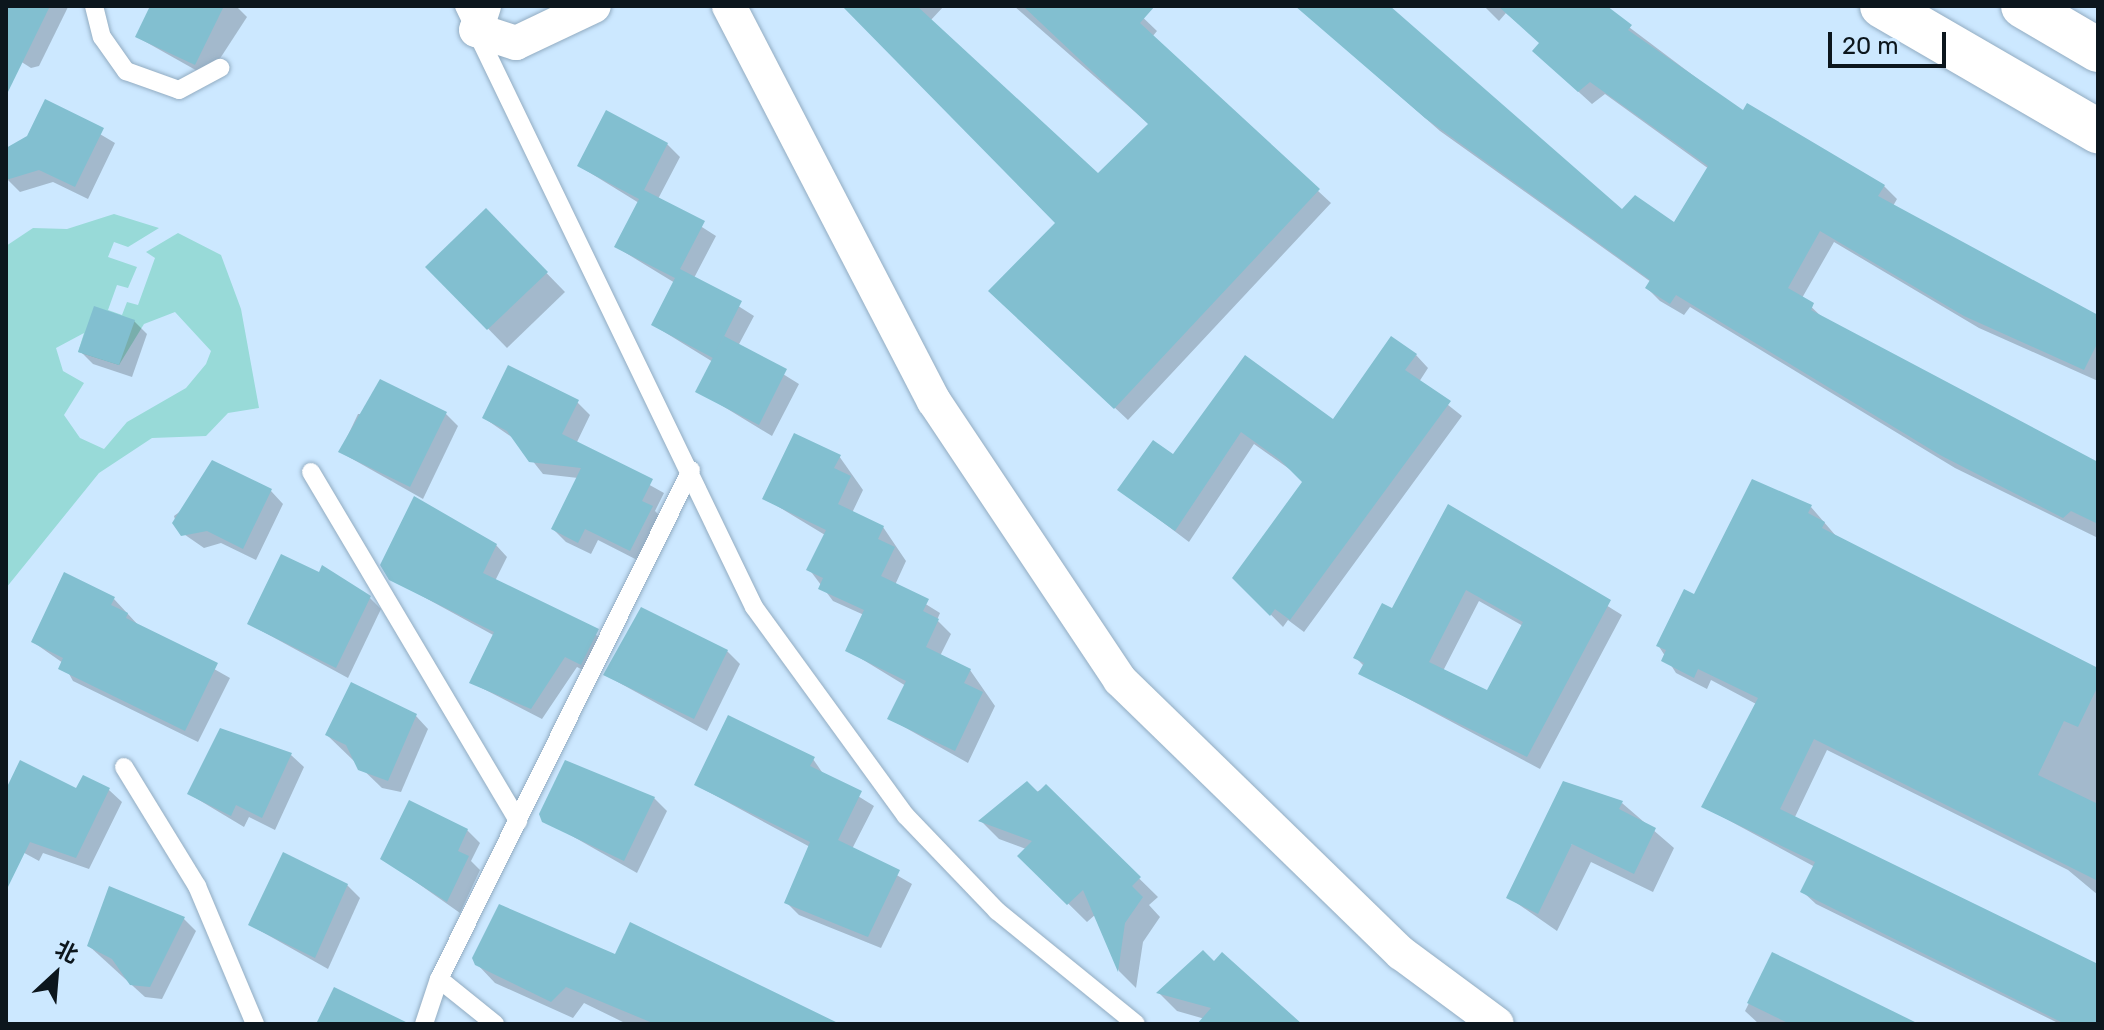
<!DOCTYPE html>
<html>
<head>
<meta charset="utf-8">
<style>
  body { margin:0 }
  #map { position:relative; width:2104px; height:1030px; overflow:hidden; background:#cce8ff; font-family:Rubik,"Noto Sans SC",sans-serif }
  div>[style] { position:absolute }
  .water>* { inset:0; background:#98dad8 }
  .shadow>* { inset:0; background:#0003 }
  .building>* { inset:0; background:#82bfd0 }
  .roads { filter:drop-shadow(0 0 2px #92acc2) drop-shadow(0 0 2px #92acc2) }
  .lane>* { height:18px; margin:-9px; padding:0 9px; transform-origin:9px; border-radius:9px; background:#fff }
  .street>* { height:34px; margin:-17px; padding:0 17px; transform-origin:17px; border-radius:17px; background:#fff }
  .primary>* { height:44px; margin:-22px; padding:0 22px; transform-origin:22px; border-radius:22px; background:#fff }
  span { translate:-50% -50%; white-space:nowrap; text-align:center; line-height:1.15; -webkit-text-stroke:7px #cce8ff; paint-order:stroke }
  .frame { position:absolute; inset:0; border:8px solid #0c161d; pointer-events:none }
  .north { position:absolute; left:16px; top:934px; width:80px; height:80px; -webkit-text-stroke:6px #cce8ff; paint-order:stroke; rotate:26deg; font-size:22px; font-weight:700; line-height:32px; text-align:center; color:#0c161d }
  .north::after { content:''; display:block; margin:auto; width:28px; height:36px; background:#0c161d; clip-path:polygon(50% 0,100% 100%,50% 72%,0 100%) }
  .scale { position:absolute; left:1828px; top:32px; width:118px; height:36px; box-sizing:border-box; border:4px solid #0c161d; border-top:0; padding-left:10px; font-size:24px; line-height:28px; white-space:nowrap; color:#0c161d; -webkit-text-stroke:6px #cce8ff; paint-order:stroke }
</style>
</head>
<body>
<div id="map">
  <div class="water">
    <div style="clip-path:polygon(evenodd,114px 214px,159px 228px,128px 247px,114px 242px,108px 257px,137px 267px,128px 288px,117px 285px,108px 310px,122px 315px,127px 302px,138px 305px,155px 258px,146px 252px,178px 233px,221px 255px,241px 309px,259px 408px,228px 413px,206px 436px,152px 438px,99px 473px,6px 588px,6px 246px,33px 228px,67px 229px,114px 214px,175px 312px,211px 351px,206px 364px,186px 388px,127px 422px,104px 449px,80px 438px,64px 415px,84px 383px,63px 371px,56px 348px,84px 333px,78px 352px,119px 365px,144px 324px,175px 312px)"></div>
  </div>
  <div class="shadow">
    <div style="clip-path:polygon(6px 6px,68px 7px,39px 66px,31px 68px,6px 52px)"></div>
    <div style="clip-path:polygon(152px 6px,236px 6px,247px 17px,208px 77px,137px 37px)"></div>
    <div style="clip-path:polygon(843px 6px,944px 6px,930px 21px,1098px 176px,1150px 125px,1014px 6px,1131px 6px,1157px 31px,1152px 37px,1331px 203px,1128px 420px,1004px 304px,1058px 223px)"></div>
    <div style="clip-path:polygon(1297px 6px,1388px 6px,1622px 212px,1675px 225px,1709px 169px,1605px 94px,1592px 104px,1548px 64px,1541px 43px,1506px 13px,1499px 21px,1484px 6px,1601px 6px,1743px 113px,1884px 186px,1897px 199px,1893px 206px,2098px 316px,2098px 381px,1979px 328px,1834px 242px,1802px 298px,1825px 320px,2098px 463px,2098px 538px,1955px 468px,1690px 307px,1684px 315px,1660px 301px,1647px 288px,1651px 282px,1440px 131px)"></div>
    <div style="clip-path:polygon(46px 102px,115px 143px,88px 199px,53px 182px,20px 192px,8px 180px)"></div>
    <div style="clip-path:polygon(667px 144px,680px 157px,658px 199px,716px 236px,694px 278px,754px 316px,738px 346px,799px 384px,772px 436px,698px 391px,713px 362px,653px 325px,675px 283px,616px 247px,639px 203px,579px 166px)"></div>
    <div style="clip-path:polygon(486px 211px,565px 292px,507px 348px,428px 267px)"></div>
    <div style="clip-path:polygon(134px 321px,147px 334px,132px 377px,93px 364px,80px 351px)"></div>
    <div style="clip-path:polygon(1416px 355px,1428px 368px,1419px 382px,1462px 416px,1304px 632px,1288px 620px,1283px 627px,1235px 578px,1305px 482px,1295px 473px,1254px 444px,1189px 542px,1120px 490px,1174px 457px,1245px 358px,1333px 422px)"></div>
    <div style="clip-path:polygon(577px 402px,590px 415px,576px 444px,664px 493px,655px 511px,664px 520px,643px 563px,598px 540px,591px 554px,566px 542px,553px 529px,578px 478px,543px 474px,516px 440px,484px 418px)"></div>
    <div style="clip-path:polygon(358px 414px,446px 414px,458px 426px,423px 499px,340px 452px)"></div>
    <div style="clip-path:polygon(839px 456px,863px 490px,852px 513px,883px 527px,906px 561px,895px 585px,940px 613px,937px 620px,951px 634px,940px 656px,970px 670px,995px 706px,968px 763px,890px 719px,906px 686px,847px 650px,864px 615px,833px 601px,809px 569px,825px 535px,764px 498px)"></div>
    <div style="clip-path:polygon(271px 491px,283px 504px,256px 560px,221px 543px,204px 548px,178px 530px,174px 516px,197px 499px)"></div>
    <div style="clip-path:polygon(evenodd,1448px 507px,1622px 615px,1540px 769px,1360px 673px,1364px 666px,1355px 657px,1393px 611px,1448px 507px,1479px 601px,1523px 626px,1488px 693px,1443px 671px,1479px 601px)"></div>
    <div style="clip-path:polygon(1811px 507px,1836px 536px,2098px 670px,2098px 895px,2068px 870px,1827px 750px,1794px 819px,2098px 967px,2098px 1024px,2060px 1024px,1816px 904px,1803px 892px,1815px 867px,1704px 807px,1758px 705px,1711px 680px,1707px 689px,1676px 673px,1658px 645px,1695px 596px)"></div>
    <div style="clip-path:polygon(496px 545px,507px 557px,495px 581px,609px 642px,593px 675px,577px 667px,542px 719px,472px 683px,495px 636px,391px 579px)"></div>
    <div style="clip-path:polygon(370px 598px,381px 609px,348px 678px,249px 624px)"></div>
    <div style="clip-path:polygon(114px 599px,140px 627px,230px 678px,198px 742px,73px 681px,63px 663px,33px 642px)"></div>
    <div style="clip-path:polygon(727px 651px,740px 664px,707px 731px,605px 675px)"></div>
    <div style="clip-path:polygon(416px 716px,428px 729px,401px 792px,382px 788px,327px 735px)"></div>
    <div style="clip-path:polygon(291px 755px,304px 767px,275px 830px,249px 817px,244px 827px,189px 794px)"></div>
    <div style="clip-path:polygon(813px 759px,824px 775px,874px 806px,852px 849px,912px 884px,881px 948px,799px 915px,786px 902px,810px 847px,696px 785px)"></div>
    <div style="clip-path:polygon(1046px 787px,1158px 897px,1149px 905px,1160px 917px,1143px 942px,1136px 988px,1119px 971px,1096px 914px,1087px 922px,1020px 856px,1026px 849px,999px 839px,981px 821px)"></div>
    <div style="clip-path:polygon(109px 790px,122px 802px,89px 869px,43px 853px,39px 861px,6px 843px,6px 794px)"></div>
    <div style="clip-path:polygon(654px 798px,667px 811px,637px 873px,544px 820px)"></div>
    <div style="clip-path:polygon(1622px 803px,1674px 848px,1653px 892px,1591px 862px,1557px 931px,1508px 897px)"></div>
    <div style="clip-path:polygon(467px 830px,480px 843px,471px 861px,480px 870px,460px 913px,382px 858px)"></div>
    <div style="clip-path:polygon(347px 885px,360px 898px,328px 969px,250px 925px)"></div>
    <div style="clip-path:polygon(183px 918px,196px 931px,162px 999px,145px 997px,89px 946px)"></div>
    <div style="clip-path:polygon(1773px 955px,1917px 1024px,1759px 1024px,1745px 1011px)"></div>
    <div style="clip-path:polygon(616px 956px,832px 1024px,627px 1024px,584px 1003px,573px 1018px,495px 983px,477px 964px)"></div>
    <div style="clip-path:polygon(1159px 993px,1299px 1024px,1200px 1024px,1205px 1019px,1177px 1011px)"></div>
  </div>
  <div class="building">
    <div style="clip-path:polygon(6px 6px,50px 6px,6px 96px)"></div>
    <div style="clip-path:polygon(150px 6px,224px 6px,195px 65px,135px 37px)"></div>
    <div style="clip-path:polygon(842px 6px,917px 6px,1098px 173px,1148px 124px,1023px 6px,1155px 6px,1140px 23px,1320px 189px,1114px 409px,988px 291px,1055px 223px)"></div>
    <div style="clip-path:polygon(1295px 6px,1390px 6px,1622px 209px,1635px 195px,1674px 222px,1708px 166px,1590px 82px,1578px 92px,1532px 51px,1539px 43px,1498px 6px,1607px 6px,1632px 25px,1628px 30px,1743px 110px,1747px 103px,1885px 185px,1878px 196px,2098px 315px,2098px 342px,2084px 370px,1964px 316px,1820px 231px,1788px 288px,1814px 303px,1811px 310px,2098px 462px,2098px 524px,2071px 511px,2063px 518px,1940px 455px,1676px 295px,1670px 304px,1645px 288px,1650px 280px,1425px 118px)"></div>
    <div style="clip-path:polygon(45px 99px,104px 128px,75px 187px,39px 170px,6px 180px,6px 148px,27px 136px)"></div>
    <div style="clip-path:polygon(606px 110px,668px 143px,644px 190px,705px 221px,680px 269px,742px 301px,713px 358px,651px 325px,675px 278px,614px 247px,639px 199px,577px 166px)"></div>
    <div style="clip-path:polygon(486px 208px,548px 272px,487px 330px,425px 267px)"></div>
    <div style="clip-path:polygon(94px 306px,135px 320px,119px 365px,78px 352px)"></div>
    <div style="clip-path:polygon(724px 336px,787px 369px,759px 425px,695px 392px)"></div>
    <div style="clip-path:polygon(1391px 336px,1417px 354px,1405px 370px,1451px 401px,1290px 620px,1275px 609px,1270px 616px,1232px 578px,1302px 482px,1280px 460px,1241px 432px,1175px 531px,1117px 490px,1153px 440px,1173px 454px,1245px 355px,1333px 419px)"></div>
    <div style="clip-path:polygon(508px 365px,579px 400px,562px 434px,653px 479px,642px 501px,653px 506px,630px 551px,585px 529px,578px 543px,551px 529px,581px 468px,529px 462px,507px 431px,482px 418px)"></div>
    <div style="clip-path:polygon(380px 379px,447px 412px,410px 487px,338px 452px)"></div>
    <div style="clip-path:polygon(794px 433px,841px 455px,834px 468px,851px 476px,832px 517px,838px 504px,884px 526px,878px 539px,895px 547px,881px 576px,929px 599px,923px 611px,939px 619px,926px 647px,971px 669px,964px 683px,983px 692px,955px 751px,887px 719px,906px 681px,845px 651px,864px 610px,818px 589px,823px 578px,806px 570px,826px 530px,762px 499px)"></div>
    <div style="clip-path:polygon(212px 460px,272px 489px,243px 549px,207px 531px,181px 536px,172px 523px)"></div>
    <div style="clip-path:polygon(1752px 479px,1812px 505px,1808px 513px,1825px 522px,1822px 528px,2098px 668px,2098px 686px,2078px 727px,2064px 721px,2038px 775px,2098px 804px,2098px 881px,1814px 739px,1780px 809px,2098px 964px,2098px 1024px,2065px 1024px,1800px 892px,1815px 862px,1701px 807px,1758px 698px,1698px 669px,1694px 678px,1661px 661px,1666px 650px,1656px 646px,1684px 589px,1694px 594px)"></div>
    <div style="clip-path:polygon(414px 496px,497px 544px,483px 573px,599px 629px,581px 665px,565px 657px,531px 709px,469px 683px,494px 632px,389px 580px,380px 565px)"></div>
    <div style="clip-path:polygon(evenodd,1448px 504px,1611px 600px,1527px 757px,1358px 674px,1364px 663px,1353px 658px,1382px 603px,1392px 608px,1448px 504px,1466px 590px,1523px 622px,1487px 690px,1429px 662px,1466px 590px)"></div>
    <div style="clip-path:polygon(281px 554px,319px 572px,322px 565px,371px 596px,336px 668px,247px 624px)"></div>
    <div style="clip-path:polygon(64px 572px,115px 597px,111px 605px,128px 613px,126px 618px,218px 663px,185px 731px,58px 669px,63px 658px,31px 642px)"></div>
    <div style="clip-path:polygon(641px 607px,728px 650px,694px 719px,603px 675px)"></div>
    <div style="clip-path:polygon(351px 682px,417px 714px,388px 781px,358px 770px,346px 745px,325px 735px)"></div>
    <div style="clip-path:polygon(728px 715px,815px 757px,810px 766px,862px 791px,838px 840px,900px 870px,868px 937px,784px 903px,810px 842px,694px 785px)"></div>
    <div style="clip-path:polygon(220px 728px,292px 753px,262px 818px,236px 805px,231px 816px,187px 794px)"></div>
    <div style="clip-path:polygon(20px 760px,76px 788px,83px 775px,110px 788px,76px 858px,30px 842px,6px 891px,6px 789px)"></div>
    <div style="clip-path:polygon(565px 760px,655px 797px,624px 861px,542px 822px,539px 814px)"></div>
    <div style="clip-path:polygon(1027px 781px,1038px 792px,1046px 784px,1141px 877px,1132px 886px,1143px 897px,1125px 923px,1118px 972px,1083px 890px,1067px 905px,1017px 856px,1032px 841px,978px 821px)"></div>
    <div style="clip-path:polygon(1563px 781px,1623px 801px,1619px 809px,1656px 828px,1634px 874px,1572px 844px,1538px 914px,1506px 898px)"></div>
    <div style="clip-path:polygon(409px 800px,468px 829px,458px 851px,469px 856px,447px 902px,380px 859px)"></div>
    <div style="clip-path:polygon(283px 852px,348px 884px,315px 958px,248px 925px)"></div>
    <div style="clip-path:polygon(109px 886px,185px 917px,150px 987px,130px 985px,112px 959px,87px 946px)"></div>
    <div style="clip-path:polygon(499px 904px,615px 954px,630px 922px,840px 1024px,655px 1024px,566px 987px,551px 1002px,475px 965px,472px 958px)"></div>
    <div style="clip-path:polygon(1203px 950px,1214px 961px,1222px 952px,1302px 1024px,1197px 1024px,1211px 1008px,1156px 993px)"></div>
    <div style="clip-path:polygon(1772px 952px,1803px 967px,1919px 1024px,1790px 1024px,1747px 1003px)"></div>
    <div style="clip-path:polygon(334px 987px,410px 1024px,316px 1024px)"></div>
  </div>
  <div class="roads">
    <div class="lane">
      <div style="left:94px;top:6px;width:32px;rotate:76deg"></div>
      <div style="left:102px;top:37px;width:42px;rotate:54.8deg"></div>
      <div style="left:126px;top:71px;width:56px;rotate:19.7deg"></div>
      <div style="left:179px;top:90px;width:47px;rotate:-28.2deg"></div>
      <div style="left:464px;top:6px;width:667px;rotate:64.24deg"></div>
      <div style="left:754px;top:607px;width:258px;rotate:54deg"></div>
      <div style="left:906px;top:816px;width:132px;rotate:46.2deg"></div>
      <div style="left:997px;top:911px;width:179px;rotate:39.1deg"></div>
      <div style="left:311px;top:472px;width:406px;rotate:59.3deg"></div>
      <div style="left:124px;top:767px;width:140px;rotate:58.5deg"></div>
      <div style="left:197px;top:886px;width:150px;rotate:67.2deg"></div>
      <div style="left:424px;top:1024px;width:47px;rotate:-71.6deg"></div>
      <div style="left:495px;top:1024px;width:72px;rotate:-141.2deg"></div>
      <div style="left:439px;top:979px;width:568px;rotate:-63.66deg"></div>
    </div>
    <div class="street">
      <div style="left:484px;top:6px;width:25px;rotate:108deg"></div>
      <div style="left:476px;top:30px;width:42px;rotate:18deg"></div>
      <div style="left:516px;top:43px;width:86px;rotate:-25.4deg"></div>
      <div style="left:729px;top:6px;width:445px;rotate:62.6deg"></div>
      <div style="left:934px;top:401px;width:335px;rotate:56.3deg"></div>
      <div style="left:1120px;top:680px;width:392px;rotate:44.2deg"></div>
      <div style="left:1401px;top:953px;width:119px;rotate:36.5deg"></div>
    </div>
    <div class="primary">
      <div style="left:1882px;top:6px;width:250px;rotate:30.1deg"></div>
      <div style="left:2023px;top:6px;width:87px;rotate:30.4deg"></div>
    </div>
  </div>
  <div class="frame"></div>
  <div class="north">北</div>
  <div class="scale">20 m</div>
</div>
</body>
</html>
